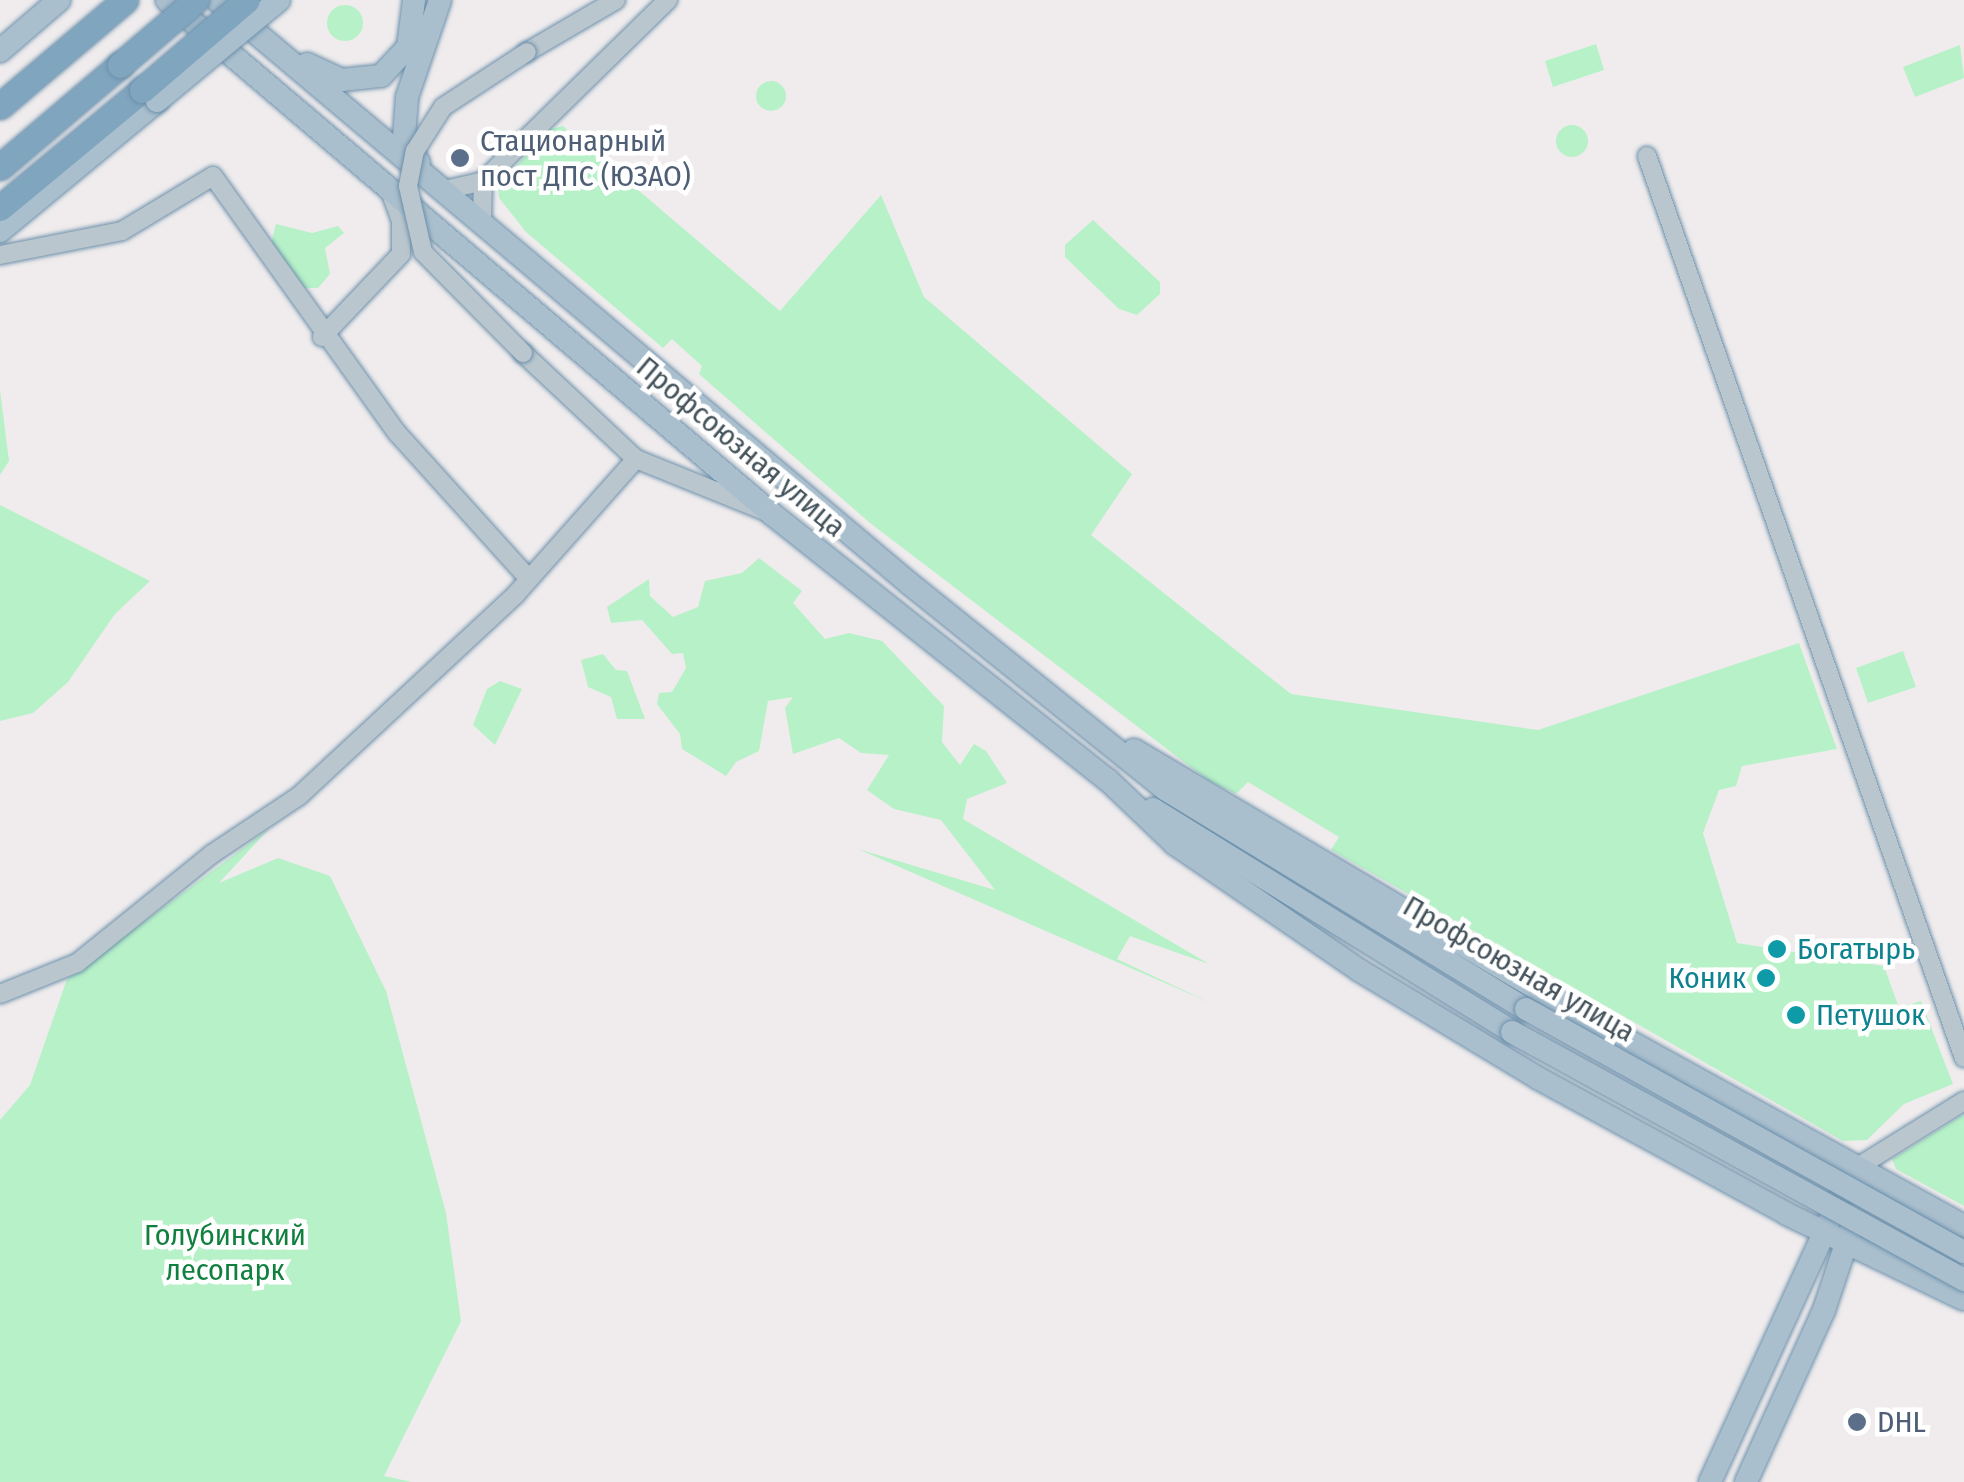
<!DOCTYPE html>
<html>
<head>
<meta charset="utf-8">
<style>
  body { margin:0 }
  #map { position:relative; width:1964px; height:1482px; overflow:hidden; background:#f0eced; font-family:"Fira Sans Condensed",sans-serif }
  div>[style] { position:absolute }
  .green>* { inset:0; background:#b7f1c8 }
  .round { border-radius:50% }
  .roads { filter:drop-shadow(0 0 2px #6c90ab) drop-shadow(0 0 2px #6c90ab) }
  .minor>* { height:18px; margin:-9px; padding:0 9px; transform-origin:9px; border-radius:9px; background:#bac6cd }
  .major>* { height:22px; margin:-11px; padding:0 11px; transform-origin:11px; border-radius:11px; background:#aabfce }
  .highway>* { height:25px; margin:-12.5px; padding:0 12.5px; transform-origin:12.5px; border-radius:12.5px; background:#80a5bf }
  .bridges { filter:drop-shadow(0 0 2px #6c90ab) drop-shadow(0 0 2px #6c90ab) }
  .minor-bridge>* { height:18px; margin:-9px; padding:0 9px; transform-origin:9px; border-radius:9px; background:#bac6cd }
  .major-bridge>* { height:22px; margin:-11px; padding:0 11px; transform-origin:11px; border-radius:11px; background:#aabfce }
  .highway-bridge>* { height:25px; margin:-12.5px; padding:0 12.5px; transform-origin:12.5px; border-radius:12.5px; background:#80a5bf }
  .dots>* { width:28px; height:28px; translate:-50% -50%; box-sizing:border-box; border:5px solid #fff; border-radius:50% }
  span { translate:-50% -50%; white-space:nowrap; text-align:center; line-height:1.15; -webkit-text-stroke:9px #fff; paint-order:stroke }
  .service-label { font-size:30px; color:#4e5e75 }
  .left { translate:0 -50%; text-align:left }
  .street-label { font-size:30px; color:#44525b }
  .culture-label { font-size:30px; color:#0d838f }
  .right { translate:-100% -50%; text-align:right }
  .park-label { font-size:30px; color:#11803f }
</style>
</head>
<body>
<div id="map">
  <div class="green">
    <div class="round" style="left:327px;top:5px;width:36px;height:36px"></div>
    <div style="clip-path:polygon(1596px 44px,1604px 70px,1553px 87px,1545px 61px)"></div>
    <div style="clip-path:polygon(1960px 45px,1964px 78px,1915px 97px,1903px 67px)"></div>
    <div class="round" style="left:756px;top:81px;width:30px;height:30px"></div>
    <div class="round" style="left:1556px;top:125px;width:32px;height:32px"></div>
    <div style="clip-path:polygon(563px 126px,780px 311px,881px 195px,924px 297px,1132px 474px,1091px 535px,1291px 694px,1538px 730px,1799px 643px,1837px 749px,1742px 766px,1736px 786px,1719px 790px,1703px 833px,1737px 943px,1884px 966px,1899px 1008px,1921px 1001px,1953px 1084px,1904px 1104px,1867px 1140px,1843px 1141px,1331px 850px,1339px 837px,1248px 782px,1236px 794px,1209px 781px,870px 523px,699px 374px,702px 366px,672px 339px,663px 348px,526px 232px,499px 198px,498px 186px,550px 129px)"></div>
    <div style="clip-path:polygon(1093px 220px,1160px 282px,1160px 294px,1137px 315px,1119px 309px,1065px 257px,1065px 245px)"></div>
    <div style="clip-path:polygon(276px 224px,312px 233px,338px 226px,344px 233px,325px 248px,330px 274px,318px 288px,302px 288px,286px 266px,271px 243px)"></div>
    <div style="clip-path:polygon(0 390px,9px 461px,0 475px)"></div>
    <div style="clip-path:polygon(0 505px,150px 581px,115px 614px,68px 682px,33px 713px,0 721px)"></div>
    <div style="clip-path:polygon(759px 558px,802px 591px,793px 603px,825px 639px,849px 633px,882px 641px,944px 706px,942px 742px,960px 765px,974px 744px,986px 751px,1007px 783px,967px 799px,963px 819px,1209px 964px,1130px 936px,1117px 959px,1213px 1004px,858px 849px,995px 890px,941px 820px,894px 809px,867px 790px,889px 755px,861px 753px,839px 738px,793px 754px,785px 708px,793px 697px,768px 701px,759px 751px,736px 762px,726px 776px,682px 749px,680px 734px,657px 704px,659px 693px,672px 692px,686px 668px,683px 653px,672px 654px,642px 620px,611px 623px,607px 607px,649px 579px,650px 596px,673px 617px,698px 607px,705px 581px,742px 573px)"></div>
    <div style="clip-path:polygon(1903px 651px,1916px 687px,1868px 703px,1856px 668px)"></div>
    <div style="clip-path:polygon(603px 654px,616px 670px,627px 671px,645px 719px,617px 719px,611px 697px,588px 687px,581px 660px)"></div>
    <div style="clip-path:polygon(500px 681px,522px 689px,495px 745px,473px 725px,487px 689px)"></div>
    <div style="clip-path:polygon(270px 828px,219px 883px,278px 858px,330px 876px,386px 991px,446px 1213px,461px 1321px,384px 1476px,412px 1482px,0 1482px,0 1120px,30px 1085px,67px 979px)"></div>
    <div style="clip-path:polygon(1964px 1114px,1964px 1206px,1896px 1169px,1892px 1159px)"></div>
  </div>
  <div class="roads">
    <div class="minor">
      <div style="left:527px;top:52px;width:103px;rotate:-30.3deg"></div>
      <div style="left:1647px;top:156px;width:956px;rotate:70.64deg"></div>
      <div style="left:445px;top:190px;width:39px;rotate:-13deg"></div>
      <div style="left:483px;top:181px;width:259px;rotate:-44.4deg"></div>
      <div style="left:482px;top:221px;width:40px;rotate:-88.6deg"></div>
      <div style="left:0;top:255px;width:124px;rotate:-11.1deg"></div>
      <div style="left:122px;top:231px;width:106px;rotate:-31.1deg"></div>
      <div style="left:213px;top:176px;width:317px;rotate:54.4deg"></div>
      <div style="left:398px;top:434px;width:195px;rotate:47.9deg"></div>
      <div style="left:322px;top:337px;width:115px;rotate:-46.4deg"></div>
      <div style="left:401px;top:254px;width:33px;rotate:-90deg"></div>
      <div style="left:401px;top:221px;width:33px;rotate:-110deg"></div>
      <div style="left:523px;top:353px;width:155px;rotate:43.2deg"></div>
      <div style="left:636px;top:459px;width:139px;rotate:22deg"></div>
      <div style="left:0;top:994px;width:83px;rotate:-21.9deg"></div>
      <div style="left:77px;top:963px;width:174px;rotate:-38.9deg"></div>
      <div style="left:212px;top:854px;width:105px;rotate:-33.7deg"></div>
      <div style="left:299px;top:796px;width:296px;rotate:-42.9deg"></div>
      <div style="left:516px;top:594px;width:181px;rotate:-48.4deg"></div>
      <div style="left:1853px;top:1170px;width:131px;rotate:-31.9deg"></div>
    </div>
    <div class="major">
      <div style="left:167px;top:0;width:794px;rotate:40.35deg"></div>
      <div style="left:772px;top:514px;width:429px;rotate:38.4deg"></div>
      <div style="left:1108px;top:780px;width:93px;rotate:43.7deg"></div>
      <div style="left:1175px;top:844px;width:223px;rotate:34.4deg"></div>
      <div style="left:1359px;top:970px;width:209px;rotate:31.1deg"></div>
      <div style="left:1538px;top:1078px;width:284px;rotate:28.6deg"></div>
      <div style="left:1787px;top:1214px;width:196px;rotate:25.7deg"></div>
      <div style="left:217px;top:0;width:906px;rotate:40.12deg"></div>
      <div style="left:910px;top:584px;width:327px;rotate:38.8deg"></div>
      <div style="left:1165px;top:789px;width:423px;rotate:31.4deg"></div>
      <div style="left:0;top:51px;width:78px;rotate:-40.8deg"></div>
      <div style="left:307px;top:64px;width:38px;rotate:25deg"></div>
      <div style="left:342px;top:80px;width:39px;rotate:-6deg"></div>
      <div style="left:381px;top:76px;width:40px;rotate:-47deg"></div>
      <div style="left:408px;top:47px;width:47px;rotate:-82.7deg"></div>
      <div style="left:419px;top:163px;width:29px;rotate:-121deg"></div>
      <div style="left:404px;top:138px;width:41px;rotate:-85.8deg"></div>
      <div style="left:407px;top:97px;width:102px;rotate:-71.2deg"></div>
      <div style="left:0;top:231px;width:204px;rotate:-39.6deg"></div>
      <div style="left:1134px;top:750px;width:514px;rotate:30.66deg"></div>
      <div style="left:1576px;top:1012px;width:443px;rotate:28.9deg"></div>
      <div style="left:1153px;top:809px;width:423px;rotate:31.8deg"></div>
      <div style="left:1710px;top:1482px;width:343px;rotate:-65.4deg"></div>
      <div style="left:1746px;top:1482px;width:189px;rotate:-65.6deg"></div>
      <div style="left:1824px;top:1310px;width:82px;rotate:-71.6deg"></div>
    </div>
    <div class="highway">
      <div style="left:0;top:106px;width:164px;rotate:-40.3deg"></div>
      <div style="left:0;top:167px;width:157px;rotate:-40.4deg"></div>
      <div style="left:0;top:208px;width:185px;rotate:-39.7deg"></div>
    </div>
  </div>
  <div class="bridges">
    <div class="minor-bridge">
      <div style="left:523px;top:353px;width:142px;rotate:-134.7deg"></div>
      <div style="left:423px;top:252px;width:68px;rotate:-102.8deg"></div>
      <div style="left:408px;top:186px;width:36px;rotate:-79deg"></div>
      <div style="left:415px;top:151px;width:52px;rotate:-57.5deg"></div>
      <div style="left:443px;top:107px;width:100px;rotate:-33.2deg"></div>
    </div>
    <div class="major-bridge">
      <div style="left:157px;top:101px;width:158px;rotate:-39.6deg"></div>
      <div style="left:1526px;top:1009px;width:501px;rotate:29.02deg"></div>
      <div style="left:1512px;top:1032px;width:516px;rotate:28.75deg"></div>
    </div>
    <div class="highway-bridge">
      <div style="left:120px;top:65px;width:100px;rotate:-40.5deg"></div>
      <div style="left:142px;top:90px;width:138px;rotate:-40.6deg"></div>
    </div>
  </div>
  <div class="dots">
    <div style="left:460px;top:158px;background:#5c6f8a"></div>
    <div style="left:1777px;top:949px;background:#0f9aa8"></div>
    <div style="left:1766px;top:978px;background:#0f9aa8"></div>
    <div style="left:1796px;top:1015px;background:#0f9aa8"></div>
    <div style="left:1857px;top:1422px;background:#5c6f8a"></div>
  </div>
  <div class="service-label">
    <span class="left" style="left:480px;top:158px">Стационарный<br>пост ДПС (ЮЗАО)</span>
    <span class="left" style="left:1877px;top:1422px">DHL</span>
  </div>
  <div class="street-label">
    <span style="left:741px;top:447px;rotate:40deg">Профсоюзная улица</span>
    <span style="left:1519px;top:969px;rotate:30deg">Профсоюзная улица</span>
  </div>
  <div class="culture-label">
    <span class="left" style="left:1797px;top:949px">Богатырь</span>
    <span class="right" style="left:1746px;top:978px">Коник</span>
    <span class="left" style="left:1816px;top:1015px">Петушок</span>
  </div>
  <div class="park-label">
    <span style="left:225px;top:1252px">Голубинский<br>лесопарк</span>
  </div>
</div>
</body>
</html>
